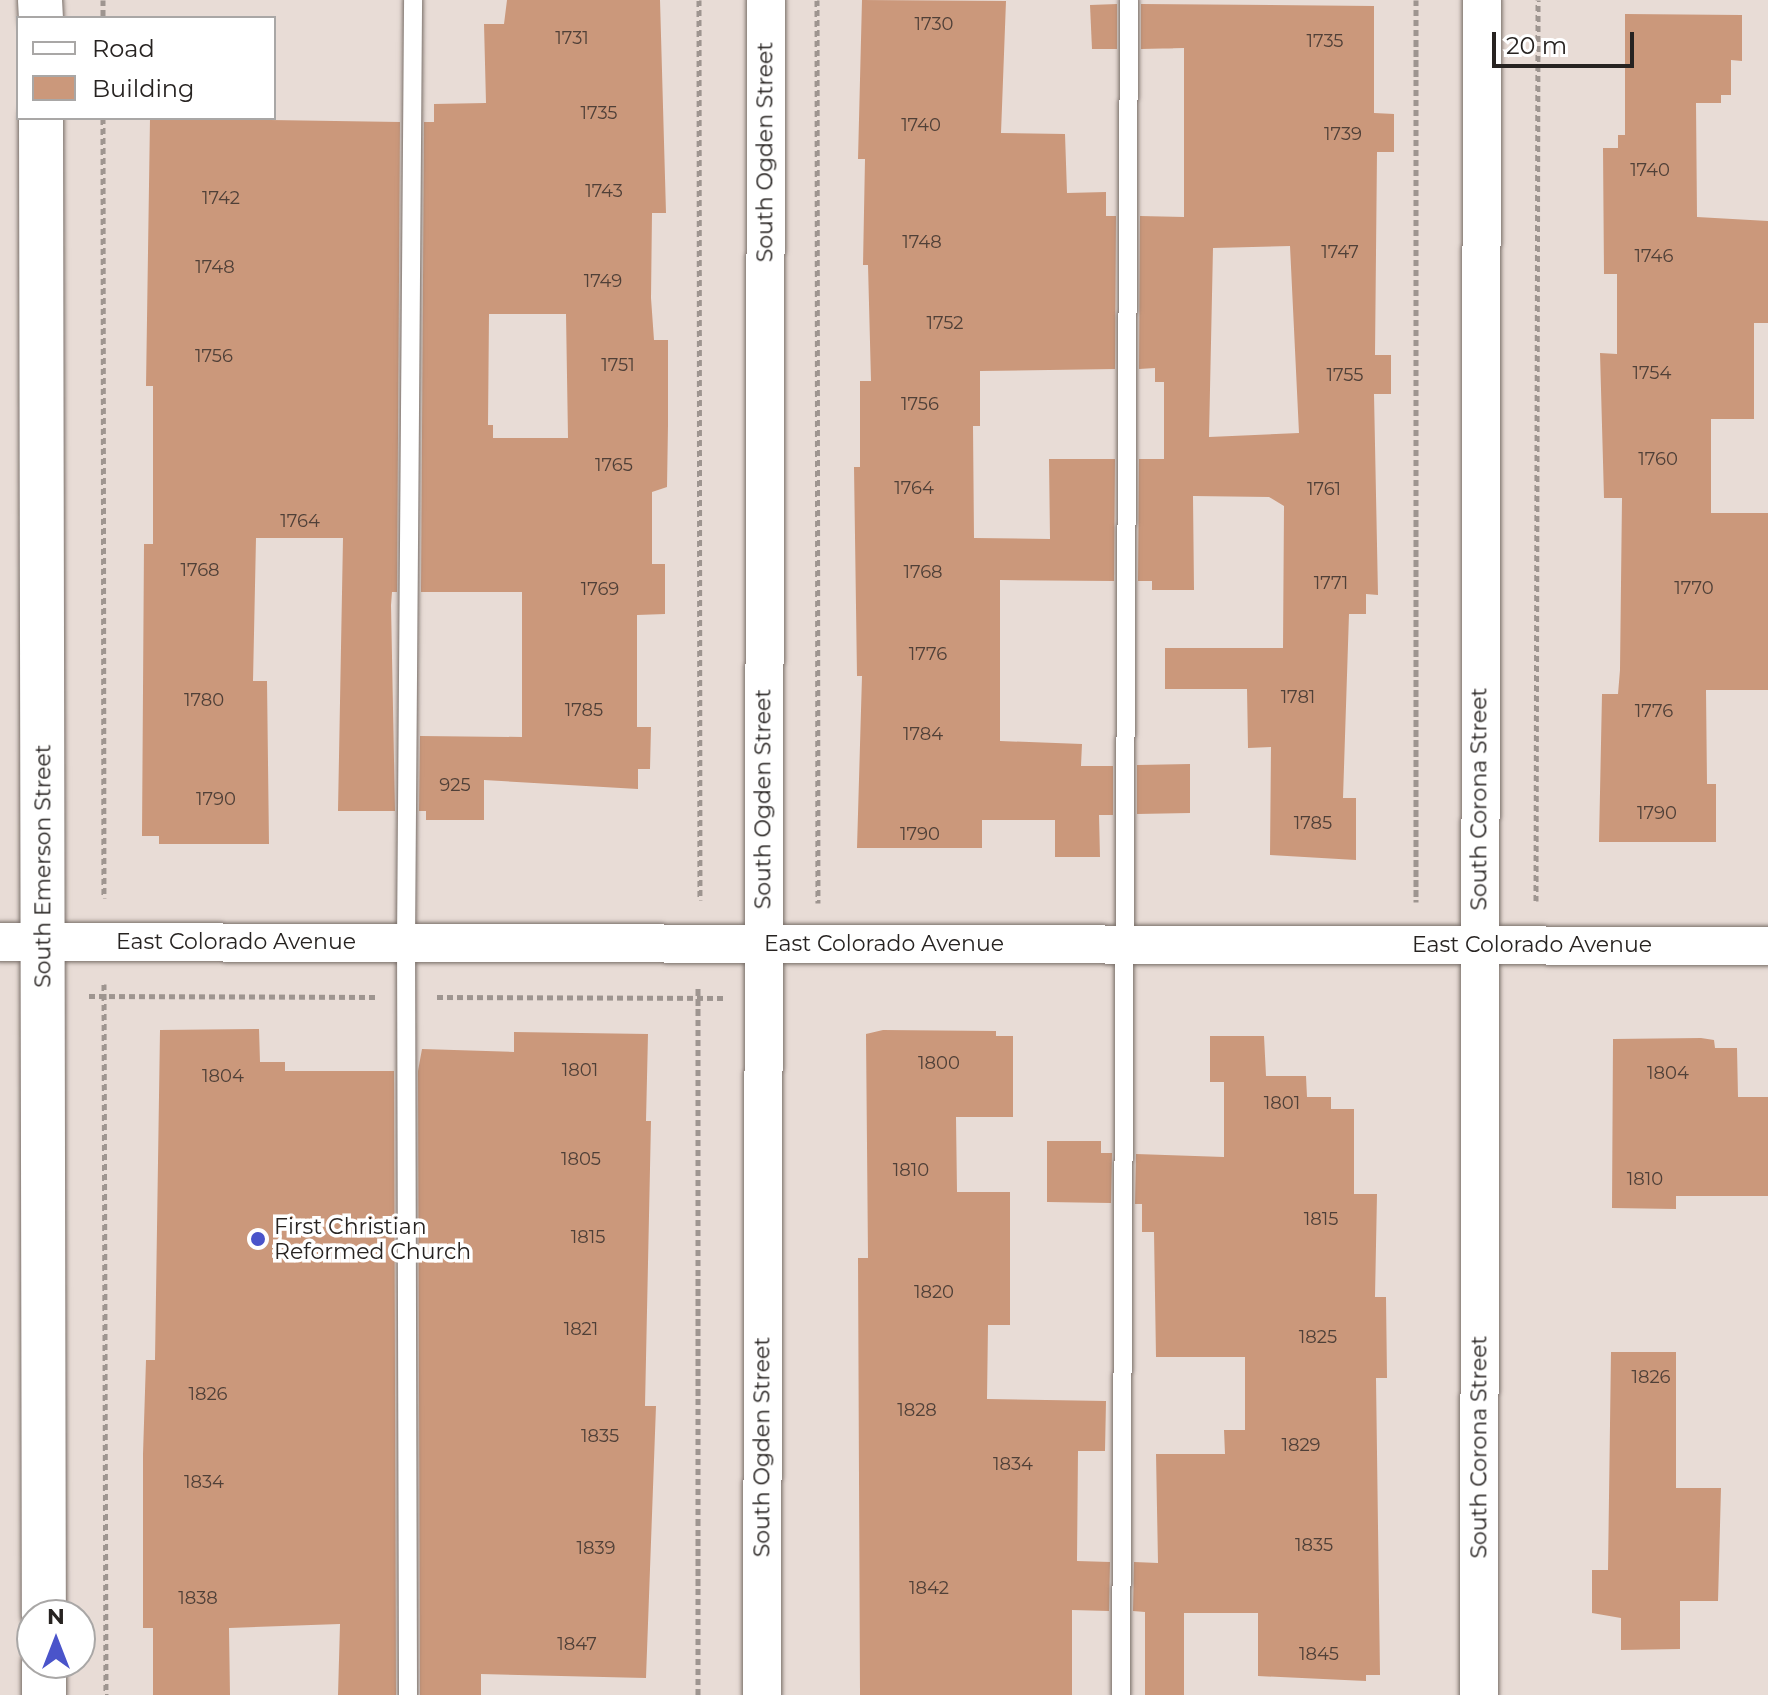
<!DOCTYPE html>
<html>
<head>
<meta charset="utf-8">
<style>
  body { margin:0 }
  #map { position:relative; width:1768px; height:1695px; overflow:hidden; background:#e8dcd6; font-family:Montserrat,sans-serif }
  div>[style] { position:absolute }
  .building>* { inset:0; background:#cb987b }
  .path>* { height:5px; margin-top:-2.5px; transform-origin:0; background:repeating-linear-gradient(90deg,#9e9590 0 6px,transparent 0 10px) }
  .roads { filter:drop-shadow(0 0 2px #796f69) drop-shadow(0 0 2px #796f69) }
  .lane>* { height:18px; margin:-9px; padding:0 9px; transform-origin:9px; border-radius:9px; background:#fff }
  .street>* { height:38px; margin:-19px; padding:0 19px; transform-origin:19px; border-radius:19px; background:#fff }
  .secondary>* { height:44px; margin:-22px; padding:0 22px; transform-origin:22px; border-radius:22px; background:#fff }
  .dots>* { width:22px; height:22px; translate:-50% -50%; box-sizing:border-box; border:4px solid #fff; border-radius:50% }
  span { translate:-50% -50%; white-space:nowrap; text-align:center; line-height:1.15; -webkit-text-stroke:7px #fff; paint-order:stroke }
  .number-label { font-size:18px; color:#504038 }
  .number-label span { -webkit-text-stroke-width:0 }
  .street-label { font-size:22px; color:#272321 }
  .poi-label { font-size:22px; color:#272321 }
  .left { translate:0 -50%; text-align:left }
  .legend { position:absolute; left:16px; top:16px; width:260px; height:104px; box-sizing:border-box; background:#fff; border:2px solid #a9a7a6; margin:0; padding:10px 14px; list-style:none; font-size:24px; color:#272321 }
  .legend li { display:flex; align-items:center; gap:16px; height:40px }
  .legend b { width:40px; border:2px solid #a9a7a6 }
  .north { position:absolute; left:16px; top:1599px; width:80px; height:80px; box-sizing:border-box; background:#fff; border:2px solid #a9a7a6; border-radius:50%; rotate:0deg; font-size:22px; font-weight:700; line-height:32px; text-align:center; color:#272321 }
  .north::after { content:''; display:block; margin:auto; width:28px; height:36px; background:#4a54ca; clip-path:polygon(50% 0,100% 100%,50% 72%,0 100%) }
  .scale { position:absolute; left:1492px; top:32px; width:142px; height:36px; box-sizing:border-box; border:4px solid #272321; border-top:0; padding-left:10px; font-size:24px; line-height:28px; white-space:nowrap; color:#272321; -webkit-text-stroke:6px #fff; paint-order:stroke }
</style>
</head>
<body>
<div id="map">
  <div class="building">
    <div style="clip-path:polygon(evenodd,507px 0,660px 0,666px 213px,652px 213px,651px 298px,654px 340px,668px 340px,668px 425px,667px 487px,652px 492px,652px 564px,665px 564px,665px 614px,637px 615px,637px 727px,651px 727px,650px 769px,638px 769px,638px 789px,484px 780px,484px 820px,426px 820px,426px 811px,419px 811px,420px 736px,522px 737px,522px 592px,421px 592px,424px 122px,434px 122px,434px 104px,486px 103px,484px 24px,504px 24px,507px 0,489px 314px,566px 314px,568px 438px,493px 438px,493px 425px,488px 425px,489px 314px)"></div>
    <div style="clip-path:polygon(862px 0,1006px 1px,1001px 133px,1065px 134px,1067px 193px,1106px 192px,1106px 216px,1116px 216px,1115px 369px,980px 371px,980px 426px,973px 426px,974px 538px,1050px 539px,1049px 459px,1115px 459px,1114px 581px,1000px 580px,1000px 741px,1082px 744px,1081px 766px,1113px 766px,1113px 815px,1099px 815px,1100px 857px,1055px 857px,1055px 820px,982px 820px,982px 848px,857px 848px,862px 676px,857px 676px,854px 467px,860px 467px,860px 381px,871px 381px,868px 265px,863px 265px,865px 159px,858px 159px)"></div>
    <div style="clip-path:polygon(1117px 4px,1117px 49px,1092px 49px,1090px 5px)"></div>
    <div style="clip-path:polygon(evenodd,1141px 4px,1374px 6px,1374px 113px,1394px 114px,1394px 152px,1377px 152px,1375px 355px,1391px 355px,1391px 394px,1374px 394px,1378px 595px,1366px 594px,1366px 614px,1349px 614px,1343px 798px,1356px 798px,1356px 860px,1270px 855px,1271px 747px,1248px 748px,1247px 689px,1165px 689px,1165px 648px,1283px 648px,1284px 506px,1269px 497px,1193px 496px,1194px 590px,1152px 590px,1152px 581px,1138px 581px,1139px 459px,1164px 459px,1164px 382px,1155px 382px,1155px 368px,1139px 369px,1140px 216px,1184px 217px,1184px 48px,1141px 49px,1141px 4px,1290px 246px,1299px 433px,1209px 437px,1213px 248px,1290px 246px)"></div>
    <div style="clip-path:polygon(1625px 14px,1742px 15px,1742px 61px,1731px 60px,1731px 95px,1721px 95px,1721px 103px,1696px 103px,1697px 217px,1768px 221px,1768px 323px,1754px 323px,1754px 419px,1711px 419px,1711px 513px,1768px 513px,1768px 690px,1706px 690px,1707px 784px,1716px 784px,1716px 842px,1599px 842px,1602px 694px,1618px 694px,1620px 670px,1622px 498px,1604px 498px,1600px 353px,1617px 354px,1617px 274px,1604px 274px,1603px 148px,1618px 148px,1618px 135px,1625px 135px)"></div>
    <div style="clip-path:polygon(150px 118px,400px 122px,397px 592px,392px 592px,391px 605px,395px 811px,338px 811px,343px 538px,256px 538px,253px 681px,267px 681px,269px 844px,159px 844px,159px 836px,142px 836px,144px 544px,153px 544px,153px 386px,146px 386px)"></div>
    <div style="clip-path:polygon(1190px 764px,1190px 813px,1137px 814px,1137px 765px)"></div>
    <div style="clip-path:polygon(259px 1029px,260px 1062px,285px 1062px,285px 1071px,394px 1071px,396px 1695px,338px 1695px,340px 1624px,229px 1628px,230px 1695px,153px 1695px,153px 1628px,143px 1628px,143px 1454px,146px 1360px,155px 1360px,160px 1030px)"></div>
    <div style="clip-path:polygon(883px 1030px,996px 1031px,996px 1036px,1013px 1036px,1013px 1117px,956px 1117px,957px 1192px,1010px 1192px,1010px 1325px,988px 1325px,987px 1399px,1106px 1401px,1105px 1451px,1078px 1451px,1077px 1561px,1110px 1562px,1109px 1611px,1072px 1610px,1072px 1695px,860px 1695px,858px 1258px,868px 1258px,866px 1034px)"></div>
    <div style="clip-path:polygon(514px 1032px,648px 1034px,646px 1121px,651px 1121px,645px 1406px,656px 1406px,646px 1678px,481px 1674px,481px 1695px,420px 1695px,418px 1071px,422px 1049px,514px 1052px)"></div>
    <div style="clip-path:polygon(1210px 1036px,1264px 1036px,1266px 1076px,1306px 1076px,1307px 1097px,1331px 1097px,1331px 1109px,1354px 1109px,1354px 1194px,1377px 1194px,1375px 1297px,1386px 1297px,1387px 1378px,1376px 1378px,1380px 1675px,1366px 1675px,1366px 1681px,1258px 1676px,1258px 1613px,1184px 1613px,1184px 1695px,1145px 1695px,1145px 1612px,1133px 1611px,1134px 1562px,1158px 1563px,1156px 1454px,1225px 1454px,1224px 1430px,1245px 1430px,1245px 1357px,1156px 1357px,1154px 1232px,1142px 1232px,1142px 1204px,1135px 1204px,1136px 1154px,1224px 1157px,1224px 1082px,1210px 1082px)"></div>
    <div style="clip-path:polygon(1701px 1038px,1714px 1040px,1715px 1048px,1737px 1048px,1738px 1097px,1768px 1097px,1768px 1196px,1676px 1196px,1676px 1209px,1612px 1208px,1613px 1039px)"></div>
    <div style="clip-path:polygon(1047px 1141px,1101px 1141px,1101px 1153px,1112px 1153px,1111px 1203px,1047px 1202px)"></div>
    <div style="clip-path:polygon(1611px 1352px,1676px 1352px,1676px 1488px,1721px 1488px,1718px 1601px,1680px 1601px,1680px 1649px,1621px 1650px,1621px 1618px,1592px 1613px,1592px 1570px,1608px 1570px)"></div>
  </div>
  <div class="path">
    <div style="left:103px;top:0;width:18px;rotate:90deg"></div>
    <div style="left:699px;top:0;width:900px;rotate:89.94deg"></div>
    <div style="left:817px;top:0;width:903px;rotate:89.94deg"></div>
    <div style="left:1416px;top:0;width:902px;rotate:90deg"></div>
    <div style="left:103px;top:118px;width:780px;rotate:89.93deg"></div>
    <div style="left:1536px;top:901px;width:901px;rotate:-89.87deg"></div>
    <div style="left:104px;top:984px;width:711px;rotate:89.84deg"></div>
    <div style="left:89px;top:996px;width:286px;rotate:0.2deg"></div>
    <div style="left:437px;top:997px;width:286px;rotate:0.2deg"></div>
    <div style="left:698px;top:1695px;width:707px;rotate:-90deg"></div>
  </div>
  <div class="roads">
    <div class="lane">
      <div style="left:408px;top:1695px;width:752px;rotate:-90.15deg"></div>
      <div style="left:406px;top:943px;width:943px;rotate:-89.57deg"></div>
      <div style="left:1121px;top:1695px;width:1695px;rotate:-89.73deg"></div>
    </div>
    <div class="street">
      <div style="left:0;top:942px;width:1768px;rotate:0.13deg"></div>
      <div style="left:762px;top:1695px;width:1695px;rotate:-89.86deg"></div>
      <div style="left:1479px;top:1695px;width:1695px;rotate:-89.9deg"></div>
    </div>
    <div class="secondary">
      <div style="left:40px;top:0;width:18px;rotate:87deg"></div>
      <div style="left:41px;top:118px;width:1497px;rotate:89.89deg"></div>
      <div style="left:44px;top:1663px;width:32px;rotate:90deg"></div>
    </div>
  </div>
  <div class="dots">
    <div style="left:258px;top:1239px;background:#4a54ca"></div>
  </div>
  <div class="number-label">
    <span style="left:934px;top:24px">1730</span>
    <span style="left:572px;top:38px">1731</span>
    <span style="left:1325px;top:41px">1735</span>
    <span style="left:599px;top:113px">1735</span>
    <span style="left:921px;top:125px">1740</span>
    <span style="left:1343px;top:134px">1739</span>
    <span style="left:1650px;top:170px">1740</span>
    <span style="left:604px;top:191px">1743</span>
    <span style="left:221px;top:198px">1742</span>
    <span style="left:922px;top:242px">1748</span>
    <span style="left:1340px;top:252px">1747</span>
    <span style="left:1654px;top:256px">1746</span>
    <span style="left:215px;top:267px">1748</span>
    <span style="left:603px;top:281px">1749</span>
    <span style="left:945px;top:323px">1752</span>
    <span style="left:214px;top:356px">1756</span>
    <span style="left:618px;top:365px">1751</span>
    <span style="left:1652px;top:373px">1754</span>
    <span style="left:1345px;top:375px">1755</span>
    <span style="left:920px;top:404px">1756</span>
    <span style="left:1658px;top:459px">1760</span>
    <span style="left:614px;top:465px">1765</span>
    <span style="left:914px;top:488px">1764</span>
    <span style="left:1324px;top:489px">1761</span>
    <span style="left:300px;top:521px">1764</span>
    <span style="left:200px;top:570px">1768</span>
    <span style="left:923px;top:572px">1768</span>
    <span style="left:1331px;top:583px">1771</span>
    <span style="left:1694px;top:588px">1770</span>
    <span style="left:600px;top:589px">1769</span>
    <span style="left:928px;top:654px">1776</span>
    <span style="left:1298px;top:697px">1781</span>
    <span style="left:204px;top:700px">1780</span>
    <span style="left:584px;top:710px">1785</span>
    <span style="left:1654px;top:711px">1776</span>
    <span style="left:923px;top:734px">1784</span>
    <span style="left:455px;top:785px">925</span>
    <span style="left:216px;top:799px">1790</span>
    <span style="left:1657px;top:813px">1790</span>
    <span style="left:1313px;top:823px">1785</span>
    <span style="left:920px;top:834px">1790</span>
    <span style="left:939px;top:1063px">1800</span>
    <span style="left:580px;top:1070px">1801</span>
    <span style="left:1668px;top:1073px">1804</span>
    <span style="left:223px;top:1076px">1804</span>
    <span style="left:1282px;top:1103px">1801</span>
    <span style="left:581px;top:1159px">1805</span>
    <span style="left:911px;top:1170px">1810</span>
    <span style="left:1645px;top:1179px">1810</span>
    <span style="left:1321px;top:1219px">1815</span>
    <span style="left:588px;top:1237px">1815</span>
    <span style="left:934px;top:1292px">1820</span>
    <span style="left:581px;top:1329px">1821</span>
    <span style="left:1318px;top:1337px">1825</span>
    <span style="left:1651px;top:1377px">1826</span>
    <span style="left:208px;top:1394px">1826</span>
    <span style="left:917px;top:1410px">1828</span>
    <span style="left:600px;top:1436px">1835</span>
    <span style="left:1301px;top:1445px">1829</span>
    <span style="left:1013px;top:1464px">1834</span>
    <span style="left:204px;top:1482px">1834</span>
    <span style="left:1314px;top:1545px">1835</span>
    <span style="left:596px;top:1548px">1839</span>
    <span style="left:929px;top:1588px">1842</span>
    <span style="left:198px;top:1598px">1838</span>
    <span style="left:577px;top:1644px">1847</span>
    <span style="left:1319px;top:1654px">1845</span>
  </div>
  <div class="street-label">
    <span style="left:765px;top:152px;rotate:-90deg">South Ogden Street</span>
    <span style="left:763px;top:799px;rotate:-90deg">South Ogden Street</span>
    <span style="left:1479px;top:799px;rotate:-90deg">South Corona Street</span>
    <span style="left:43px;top:866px;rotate:-90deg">South Emerson Street</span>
    <span style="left:236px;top:942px">East Colorado Avenue</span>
    <span style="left:884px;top:944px">East Colorado Avenue</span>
    <span style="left:1532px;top:945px">East Colorado Avenue</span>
    <span style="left:762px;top:1447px;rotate:-90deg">South Ogden Street</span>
    <span style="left:1479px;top:1447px;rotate:-90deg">South Corona Street</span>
  </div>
  <div class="poi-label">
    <span class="left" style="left:274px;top:1239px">First Christian<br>Reformed Church</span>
  </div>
  <ul class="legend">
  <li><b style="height:10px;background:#fff"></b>Road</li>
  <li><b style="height:22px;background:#cb987b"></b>Building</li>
  </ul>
  <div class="north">N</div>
  <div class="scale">20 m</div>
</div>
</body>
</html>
